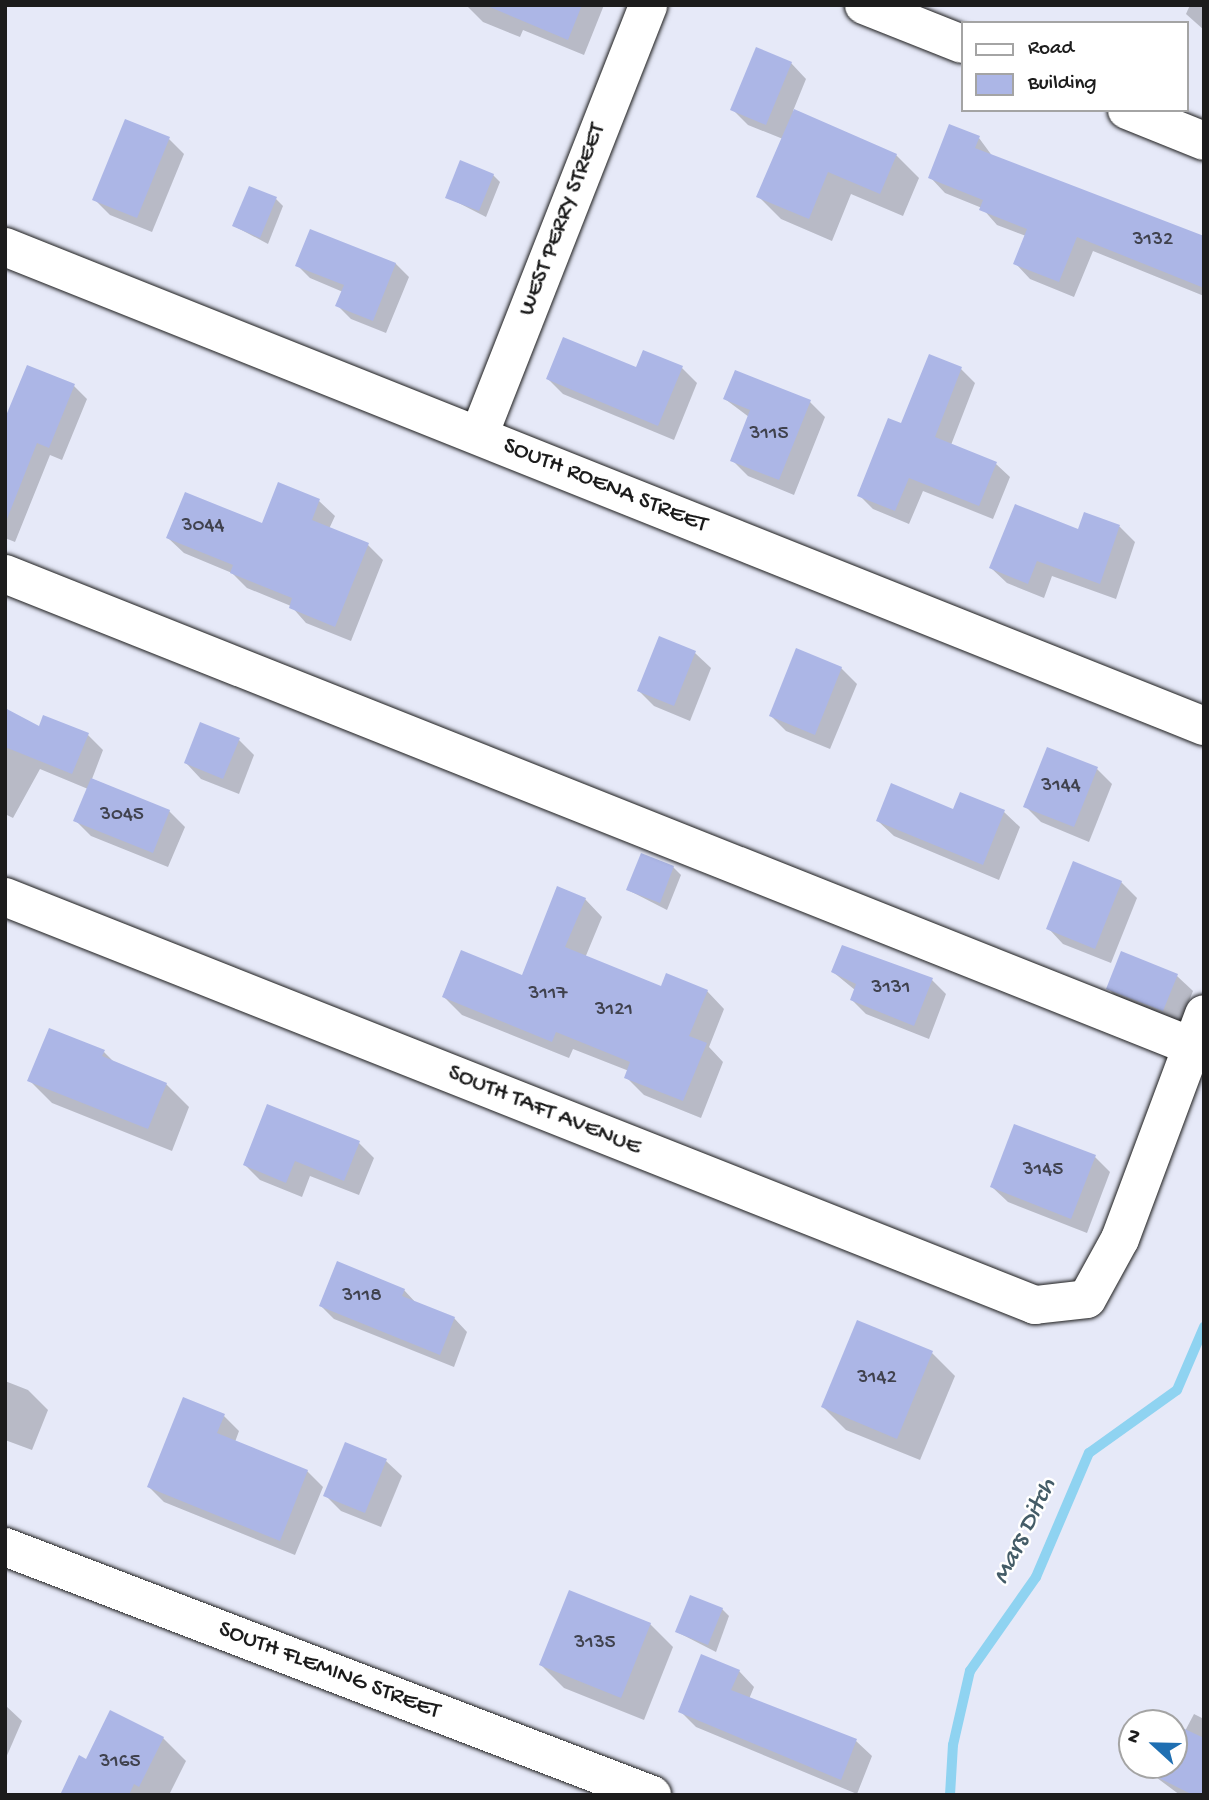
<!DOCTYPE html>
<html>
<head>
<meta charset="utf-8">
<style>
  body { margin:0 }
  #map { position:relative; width:1209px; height:1800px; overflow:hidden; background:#e6e9f8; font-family:"Gochi Hand",sans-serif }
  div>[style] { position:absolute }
  .shadow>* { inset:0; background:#0003 }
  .stream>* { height:10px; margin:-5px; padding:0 5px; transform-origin:5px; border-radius:5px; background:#8fd3f1 }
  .building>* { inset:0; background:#acb6e6 }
  .roads { filter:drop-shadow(0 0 2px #1c1c1c) drop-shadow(0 0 2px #1c1c1c) }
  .minor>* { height:38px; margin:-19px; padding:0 19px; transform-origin:19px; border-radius:19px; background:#fff }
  span { translate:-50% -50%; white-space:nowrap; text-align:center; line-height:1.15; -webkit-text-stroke:5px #fff; paint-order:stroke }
  .number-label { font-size:21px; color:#40424e }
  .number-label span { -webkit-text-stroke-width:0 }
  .street-label { font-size:24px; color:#1c1c1c }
  .water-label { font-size:26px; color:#445c67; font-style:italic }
  .frame { position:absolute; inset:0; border:7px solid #1c1c1c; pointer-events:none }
  .legend { position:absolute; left:961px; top:21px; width:228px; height:91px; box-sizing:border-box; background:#fff; border:2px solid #a4a4a4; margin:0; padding:9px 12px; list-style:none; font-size:21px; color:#1c1c1c }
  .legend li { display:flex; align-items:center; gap:14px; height:35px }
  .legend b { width:35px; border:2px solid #a4a4a4 }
  .north { position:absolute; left:1118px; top:1709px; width:70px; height:70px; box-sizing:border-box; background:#fff; border:2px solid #a4a4a4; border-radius:50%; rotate:292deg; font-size:19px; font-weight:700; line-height:28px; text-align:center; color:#1c1c1c }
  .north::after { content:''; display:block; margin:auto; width:24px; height:32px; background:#1f6fb2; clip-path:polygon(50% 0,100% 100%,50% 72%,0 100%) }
</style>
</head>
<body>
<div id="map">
  <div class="shadow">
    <div style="clip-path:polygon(604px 5px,584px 55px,523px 30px,520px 37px,483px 22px,467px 6px)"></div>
    <div style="clip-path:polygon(1190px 5px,1204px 5px,1204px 30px,1186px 14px)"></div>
    <div style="clip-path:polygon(791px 63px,806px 79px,793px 111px,896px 155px,919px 178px,903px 216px,851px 194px,832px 241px,781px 219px,758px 196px,783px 139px,748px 125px,732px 109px)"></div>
    <div style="clip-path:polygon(979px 138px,993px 157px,1204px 238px,1204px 296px,1093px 251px,1074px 297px,1030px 279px,1015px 263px,1026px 236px,997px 225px,982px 208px,945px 193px,930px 177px)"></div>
    <div style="clip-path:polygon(169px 139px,184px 154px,152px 232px,110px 215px,94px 199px)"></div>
    <div style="clip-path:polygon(493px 175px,500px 182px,486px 217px,447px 197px)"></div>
    <div style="clip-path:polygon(276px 199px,283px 206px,268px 244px,234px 226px)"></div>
    <div style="clip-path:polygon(311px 232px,396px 264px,409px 277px,386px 333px,351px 319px,338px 306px,343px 292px,310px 278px,297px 265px)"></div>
    <div style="clip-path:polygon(682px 368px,697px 383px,674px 440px,563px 394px,548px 379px)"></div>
    <div style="clip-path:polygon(961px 369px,975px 383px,951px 445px,996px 464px,1010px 477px,993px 519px,923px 491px,909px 524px,873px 509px,859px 495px,902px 426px)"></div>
    <div style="clip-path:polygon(74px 386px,87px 399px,62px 460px,50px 455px,15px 542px,5px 538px,5px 424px)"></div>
    <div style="clip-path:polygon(725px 399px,810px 402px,825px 417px,794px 495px,748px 476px,732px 460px,749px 417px)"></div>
    <div style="clip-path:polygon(319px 501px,335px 516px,329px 529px,368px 545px,383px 560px,351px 641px,306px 623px,291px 606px,247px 588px,232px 573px,184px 553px,168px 538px,262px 526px)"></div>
    <div style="clip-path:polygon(1085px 515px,1120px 527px,1135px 542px,1116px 599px,1052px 576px,1044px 598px,1007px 583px,991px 568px,1079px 531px)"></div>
    <div style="clip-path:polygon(660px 639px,695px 653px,711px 668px,690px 721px,654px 706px,639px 691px)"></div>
    <div style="clip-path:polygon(841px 668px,857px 684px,830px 749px,786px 731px,771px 716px)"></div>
    <div style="clip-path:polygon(5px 710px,40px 728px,88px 735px,103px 750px,92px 779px,169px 811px,185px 827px,168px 867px,91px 836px,76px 821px,88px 789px,40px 769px,13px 818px,5px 814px)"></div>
    <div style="clip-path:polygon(239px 740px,254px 755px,239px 794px,201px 779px,186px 763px)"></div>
    <div style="clip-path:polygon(1097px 769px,1112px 784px,1089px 842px,1041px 822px,1025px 806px)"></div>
    <div style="clip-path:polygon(961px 794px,1004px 812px,1020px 827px,999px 880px,894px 836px,878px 821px,954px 811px)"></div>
    <div style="clip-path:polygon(673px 867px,681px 875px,667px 910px,628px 890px)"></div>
    <div style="clip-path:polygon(1121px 882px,1137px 898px,1111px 963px,1063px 944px,1048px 928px)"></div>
    <div style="clip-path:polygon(585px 899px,602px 917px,585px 958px,662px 989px,707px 991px,724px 1009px,709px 1047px,723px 1062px,701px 1118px,644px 1095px,626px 1077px,629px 1071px,573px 1049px,569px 1058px,462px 1015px,444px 997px,523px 977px)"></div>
    <div style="clip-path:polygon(833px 972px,932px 980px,946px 994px,929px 1039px,866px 1014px,852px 1000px,855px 990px)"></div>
    <div style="clip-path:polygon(1177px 976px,1193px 991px,1179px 1026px,1123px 1004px,1108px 988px)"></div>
    <div style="clip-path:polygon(104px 1052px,116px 1064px,166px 1084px,189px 1107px,172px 1151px,52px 1103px,29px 1080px)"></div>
    <div style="clip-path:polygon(359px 1143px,374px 1158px,359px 1195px,310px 1176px,302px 1197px,260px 1180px,245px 1165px)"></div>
    <div style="clip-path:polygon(1095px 1157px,1110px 1172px,1087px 1233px,1008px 1202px,992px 1187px)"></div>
    <div style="clip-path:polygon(404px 1290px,417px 1304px,454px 1318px,467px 1332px,454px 1367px,334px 1319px,321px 1306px)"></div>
    <div style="clip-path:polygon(932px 1353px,955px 1376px,920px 1460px,846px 1430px,823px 1407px)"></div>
    <div style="clip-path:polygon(5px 1381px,28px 1390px,48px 1410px,32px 1450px,5px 1440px)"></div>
    <div style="clip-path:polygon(224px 1416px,239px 1431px,235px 1442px,307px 1471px,323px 1487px,295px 1555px,164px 1502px,149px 1487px)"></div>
    <div style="clip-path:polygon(386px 1461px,402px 1476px,381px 1527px,341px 1511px,326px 1496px)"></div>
    <div style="clip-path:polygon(722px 1609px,729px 1616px,716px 1652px,677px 1632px)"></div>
    <div style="clip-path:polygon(650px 1624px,673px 1647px,644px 1720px,564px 1688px,541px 1665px)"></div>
    <div style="clip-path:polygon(739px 1671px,754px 1687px,749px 1699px,856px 1741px,872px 1756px,857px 1794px,696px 1727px,680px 1711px)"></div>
    <div style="clip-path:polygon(5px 1705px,22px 1721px,5px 1760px)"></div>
    <div style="clip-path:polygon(1194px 1714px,1204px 1719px,1204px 1795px,1180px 1795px,1149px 1772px,1174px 1765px,1174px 1725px,1185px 1731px)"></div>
    <div style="clip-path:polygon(163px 1738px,186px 1761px,169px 1795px,63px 1795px,87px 1761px)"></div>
  </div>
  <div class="stream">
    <div style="left:950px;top:1795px;width:50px;rotate:-86.6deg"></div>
    <div style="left:953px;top:1745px;width:76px;rotate:-77.1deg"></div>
    <div style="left:970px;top:1671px;width:115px;rotate:-54.9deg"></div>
    <div style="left:1036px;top:1577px;width:135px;rotate:-66.9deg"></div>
    <div style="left:1089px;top:1453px;width:108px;rotate:-35.6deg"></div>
    <div style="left:1177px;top:1390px;width:69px;rotate:-66.8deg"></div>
  </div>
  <div class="building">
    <div style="clip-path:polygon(485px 5px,582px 5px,568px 40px)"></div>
    <div style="clip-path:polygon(756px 47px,792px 62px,766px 125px,730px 110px)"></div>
    <div style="clip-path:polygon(794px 109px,897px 154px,880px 194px,828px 172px,809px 219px,756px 197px)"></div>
    <div style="clip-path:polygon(125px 119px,170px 137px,137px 218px,92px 200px)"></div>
    <div style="clip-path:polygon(949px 124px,980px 136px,975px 148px,1204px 236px,1204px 288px,1077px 237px,1059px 282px,1013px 264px,1027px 229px,979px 210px,983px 200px,928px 178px)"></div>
    <div style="clip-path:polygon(460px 160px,494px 174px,479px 211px,445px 198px)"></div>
    <div style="clip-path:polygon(249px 186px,277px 197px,260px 238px,232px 226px)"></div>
    <div style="clip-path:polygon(310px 229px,396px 263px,373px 321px,335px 306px,344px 285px,295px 266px)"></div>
    <div style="clip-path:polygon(563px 337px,636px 367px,643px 350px,683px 366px,658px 426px,546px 379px)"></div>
    <div style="clip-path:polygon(929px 354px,962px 367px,935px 437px,997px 462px,979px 506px,909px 478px,895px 511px,857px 496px,888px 418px,901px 423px)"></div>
    <div style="clip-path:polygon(27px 365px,75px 384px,49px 448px,37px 443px,7px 519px,5px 418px)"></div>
    <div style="clip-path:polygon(735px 370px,811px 400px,779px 480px,730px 461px,750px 410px,723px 399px)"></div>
    <div style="clip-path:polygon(278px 482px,320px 499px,312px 520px,369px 543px,335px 627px,289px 608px,292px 598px,230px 573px,233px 565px,166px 538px,185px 492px,262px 523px)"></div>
    <div style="clip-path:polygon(1015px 504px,1078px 529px,1084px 512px,1120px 525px,1100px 584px,1037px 561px,1028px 584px,989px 568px)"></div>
    <div style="clip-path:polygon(659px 636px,696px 651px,674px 706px,637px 691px)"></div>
    <div style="clip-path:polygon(796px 648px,842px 667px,815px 735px,769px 716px)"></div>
    <div style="clip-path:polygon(5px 708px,39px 726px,43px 715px,89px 733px,72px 774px,5px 747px)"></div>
    <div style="clip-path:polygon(200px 722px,240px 738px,223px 779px,184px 763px)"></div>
    <div style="clip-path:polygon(1047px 747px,1098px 767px,1074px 827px,1023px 807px)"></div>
    <div style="clip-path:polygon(91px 778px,170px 810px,153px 853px,73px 821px)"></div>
    <div style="clip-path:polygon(891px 783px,953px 809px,960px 792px,1005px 810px,983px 865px,876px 821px)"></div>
    <div style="clip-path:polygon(641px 853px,674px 866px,660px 903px,626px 890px)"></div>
    <div style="clip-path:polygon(1073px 861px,1122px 881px,1095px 949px,1046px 929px)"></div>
    <div style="clip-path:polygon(557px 886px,586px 898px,565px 947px,661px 986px,666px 973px,708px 990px,689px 1036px,707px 1043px,683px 1101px,624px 1078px,630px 1062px,556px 1032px,552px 1042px,442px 997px,461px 950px,522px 975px)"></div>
    <div style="clip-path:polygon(842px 945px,933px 978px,914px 1026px,850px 1000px,856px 984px,831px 972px)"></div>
    <div style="clip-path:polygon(1121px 951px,1178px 974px,1163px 1011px,1106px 989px)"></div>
    <div style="clip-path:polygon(49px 1028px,105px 1050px,102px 1056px,167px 1083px,148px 1129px,27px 1081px)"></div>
    <div style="clip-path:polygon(267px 1104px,360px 1141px,344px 1181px,295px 1161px,286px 1183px,243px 1165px)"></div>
    <div style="clip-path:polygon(1014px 1124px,1096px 1155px,1071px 1219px,990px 1187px)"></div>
    <div style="clip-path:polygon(337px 1261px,405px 1289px,402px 1296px,455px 1317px,440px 1355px,319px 1306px)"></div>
    <div style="clip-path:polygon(857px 1320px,933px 1351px,897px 1439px,821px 1407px)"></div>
    <div style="clip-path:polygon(183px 1397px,225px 1414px,217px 1433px,308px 1470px,280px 1541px,147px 1487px)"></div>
    <div style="clip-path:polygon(345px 1442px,387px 1459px,365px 1513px,323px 1496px)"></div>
    <div style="clip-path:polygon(569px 1590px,651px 1623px,621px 1698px,539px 1665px)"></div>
    <div style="clip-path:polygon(690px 1595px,723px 1608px,708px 1645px,675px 1632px)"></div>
    <div style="clip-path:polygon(701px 1654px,740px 1670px,731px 1690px,857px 1739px,841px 1780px,678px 1712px)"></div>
    <div style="clip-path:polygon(110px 1710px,164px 1737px,139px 1787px,134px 1784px,129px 1795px,60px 1795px,79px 1755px,86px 1759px)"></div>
    <div style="clip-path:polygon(1174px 1724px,1204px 1738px,1204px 1795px,1193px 1795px,1147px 1772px,1150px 1765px,1174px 1765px)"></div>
  </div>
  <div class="roads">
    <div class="minor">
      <div style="left:864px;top:5px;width:105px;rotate:21.7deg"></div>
      <div style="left:1127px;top:110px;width:83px;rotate:21.9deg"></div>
      <div style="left:5px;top:247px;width:1291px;rotate:21.78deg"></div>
      <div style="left:479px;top:435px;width:462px;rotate:-68.5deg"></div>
      <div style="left:5px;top:574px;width:1276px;rotate:21.7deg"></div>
      <div style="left:5px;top:897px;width:1108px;rotate:21.61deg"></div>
      <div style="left:1035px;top:1305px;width:52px;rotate:-6.6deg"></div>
      <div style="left:1087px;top:1299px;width:68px;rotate:-61.2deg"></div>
      <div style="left:1120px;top:1239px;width:240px;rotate:-69.5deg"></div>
      <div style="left:5px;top:1547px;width:693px;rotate:20.97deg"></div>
    </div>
  </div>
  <div class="number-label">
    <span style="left:1153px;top:241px">3132</span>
    <span style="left:769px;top:435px">3115</span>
    <span style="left:203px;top:527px">3044</span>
    <span style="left:1061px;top:787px">3144</span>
    <span style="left:122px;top:816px">3045</span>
    <span style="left:891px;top:989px">3131</span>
    <span style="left:548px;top:995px">3117</span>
    <span style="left:614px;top:1011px">3121</span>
    <span style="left:1043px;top:1171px">3145</span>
    <span style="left:362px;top:1297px">3118</span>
    <span style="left:877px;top:1379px">3142</span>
    <span style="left:595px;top:1644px">3135</span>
    <span style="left:120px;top:1763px">3165</span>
  </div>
  <div class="street-label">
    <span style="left:563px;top:220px;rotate:-69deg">WEST PERRY STREET</span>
    <span style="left:605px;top:486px;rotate:22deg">SOUTH ROENA STREET</span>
    <span style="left:544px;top:1111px;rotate:22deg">SOUTH TAFT AVENUE</span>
    <span style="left:329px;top:1671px;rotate:21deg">SOUTH FLEMING STREET</span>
  </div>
  <div class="water-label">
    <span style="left:1026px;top:1532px;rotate:-64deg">Mars Ditch</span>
  </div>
  <div class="frame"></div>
  <ul class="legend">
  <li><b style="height:9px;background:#fff"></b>Road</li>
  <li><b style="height:19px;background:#acb6e6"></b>Building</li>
  </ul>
  <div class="north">N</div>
</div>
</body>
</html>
